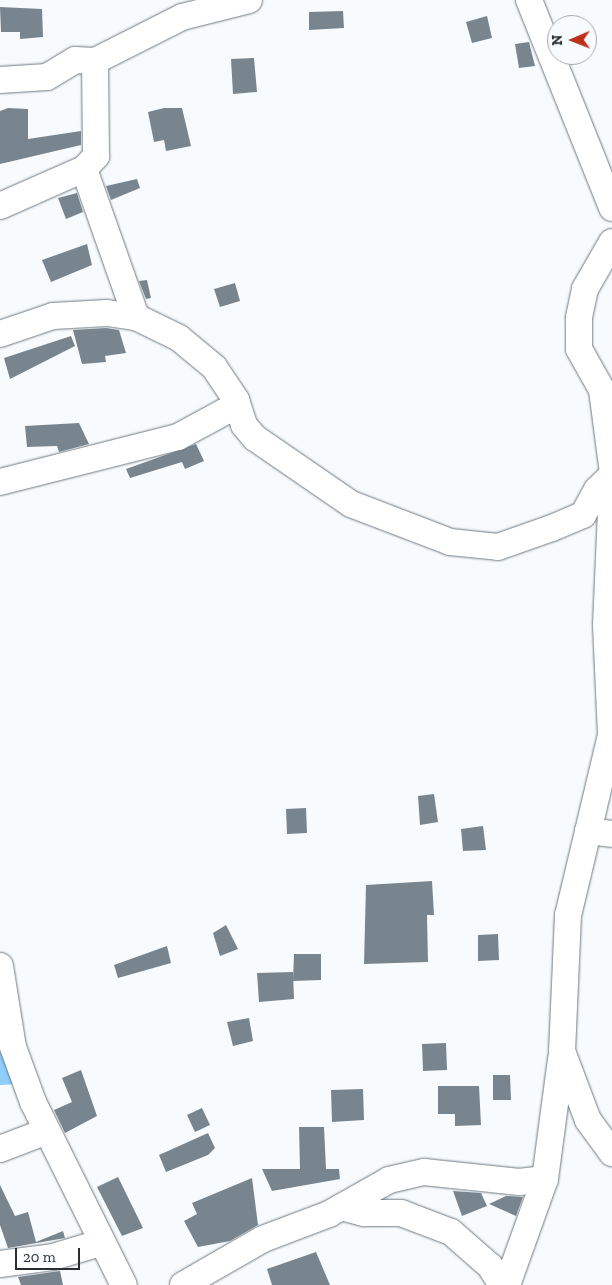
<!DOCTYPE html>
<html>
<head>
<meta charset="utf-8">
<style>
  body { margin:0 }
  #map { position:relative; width:612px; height:1285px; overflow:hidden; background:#f8fbfd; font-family:"Zilla Slab",serif }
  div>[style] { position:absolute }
  .forest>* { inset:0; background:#8fcdfb }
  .building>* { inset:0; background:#79858e }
  .roads { filter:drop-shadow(0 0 1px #6d7982) drop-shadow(0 0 1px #6d7982) }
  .minor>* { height:26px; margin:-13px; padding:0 13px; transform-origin:13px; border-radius:13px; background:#fff }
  span { translate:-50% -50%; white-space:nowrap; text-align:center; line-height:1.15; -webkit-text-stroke:5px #f8fbfd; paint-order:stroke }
  .north { position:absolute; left:547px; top:15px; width:50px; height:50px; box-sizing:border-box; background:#f8fbfd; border:1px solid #a6a9ac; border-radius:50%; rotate:269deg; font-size:14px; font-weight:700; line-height:20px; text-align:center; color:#2a2e32 }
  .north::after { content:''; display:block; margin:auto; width:18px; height:22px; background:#bd311b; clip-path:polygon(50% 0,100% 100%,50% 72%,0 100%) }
  .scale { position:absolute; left:15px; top:1248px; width:65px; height:22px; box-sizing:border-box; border:2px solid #2a2e32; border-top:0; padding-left:6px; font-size:15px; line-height:18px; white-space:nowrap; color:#2a2e32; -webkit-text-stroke:4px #f8fbfd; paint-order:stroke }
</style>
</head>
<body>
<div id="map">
  <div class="forest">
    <div style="clip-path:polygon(0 1038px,20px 1084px,0 1085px)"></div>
  </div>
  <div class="building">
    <div style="clip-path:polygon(0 7px,42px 9px,43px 37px,20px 39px,20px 32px,1px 32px)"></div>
    <div style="clip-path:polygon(343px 11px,344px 28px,309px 30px,309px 12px)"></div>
    <div style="clip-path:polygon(487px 16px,492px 38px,472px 43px,466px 22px)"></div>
    <div style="clip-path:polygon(529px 42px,535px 66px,519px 68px,515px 44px)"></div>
    <div style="clip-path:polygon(254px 58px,257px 92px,233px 94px,231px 59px)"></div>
    <div style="clip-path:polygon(8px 108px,28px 109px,28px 139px,81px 131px,81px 145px,0 164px,0 111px)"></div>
    <div style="clip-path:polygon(164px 108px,182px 108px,191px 146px,166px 151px,164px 140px,154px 142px,148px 112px)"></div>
    <div style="clip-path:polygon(137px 179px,140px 188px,111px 200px,106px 186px)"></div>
    <div style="clip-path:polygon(77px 193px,83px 212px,66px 219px,58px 198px)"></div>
    <div style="clip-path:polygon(87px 244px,92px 265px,51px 282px,42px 260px)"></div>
    <div style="clip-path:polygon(147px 280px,151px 298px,146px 299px,139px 281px)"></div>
    <div style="clip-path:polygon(235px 283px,240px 301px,220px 307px,214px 289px)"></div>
    <div style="clip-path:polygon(106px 328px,119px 330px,126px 353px,105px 356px,106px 362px,82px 364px,73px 330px)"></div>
    <div style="clip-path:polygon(71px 336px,75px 346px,10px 379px,4px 358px)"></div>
    <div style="clip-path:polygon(79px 423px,89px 444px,59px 452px,57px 446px,27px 447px,25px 426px)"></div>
    <div style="clip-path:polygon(196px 444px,204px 461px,185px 469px,182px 462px,130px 478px,126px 469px)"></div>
    <div style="clip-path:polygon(434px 794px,438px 822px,420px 825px,418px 796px)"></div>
    <div style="clip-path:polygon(306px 808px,307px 833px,287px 834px,286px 809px)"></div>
    <div style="clip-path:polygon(483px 826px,486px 850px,463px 851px,461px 829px)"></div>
    <div style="clip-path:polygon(432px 881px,434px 915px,427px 915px,428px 962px,364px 964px,366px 885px)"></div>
    <div style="clip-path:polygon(226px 925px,238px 949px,220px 956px,213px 933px)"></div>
    <div style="clip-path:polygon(498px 934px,499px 960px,478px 961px,478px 935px)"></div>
    <div style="clip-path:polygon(167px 946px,171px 963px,118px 978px,114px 965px)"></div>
    <div style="clip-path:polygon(294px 954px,321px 954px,321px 980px,293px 981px)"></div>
    <div style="clip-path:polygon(293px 972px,294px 999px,259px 1002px,257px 973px)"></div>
    <div style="clip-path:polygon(249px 1018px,253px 1041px,233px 1046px,227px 1022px)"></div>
    <div style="clip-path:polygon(446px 1043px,447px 1070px,423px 1071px,422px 1044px)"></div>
    <div style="clip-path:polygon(81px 1070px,97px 1116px,65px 1133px,54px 1110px,72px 1102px,62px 1078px)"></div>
    <div style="clip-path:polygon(493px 1075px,510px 1075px,511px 1100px,493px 1100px)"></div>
    <div style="clip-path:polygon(438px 1086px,479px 1086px,481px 1125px,455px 1126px,455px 1114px,438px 1114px)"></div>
    <div style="clip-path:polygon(363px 1089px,364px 1120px,332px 1122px,331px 1090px)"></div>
    <div style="clip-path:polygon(202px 1108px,210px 1125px,195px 1132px,187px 1115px)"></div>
    <div style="clip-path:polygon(299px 1127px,324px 1127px,326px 1169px,339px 1169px,340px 1179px,272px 1191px,262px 1169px,300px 1169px)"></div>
    <div style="clip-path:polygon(208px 1133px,215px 1148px,208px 1155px,166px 1172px,159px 1155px)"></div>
    <div style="clip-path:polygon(118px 1177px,143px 1228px,122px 1236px,97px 1187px)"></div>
    <div style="clip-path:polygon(252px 1178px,258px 1225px,230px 1241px,198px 1247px,184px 1221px,197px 1214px,192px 1203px)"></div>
    <div style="clip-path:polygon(0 1185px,15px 1216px,28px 1212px,36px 1242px,63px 1231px,65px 1238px,8px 1248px,0 1225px)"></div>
    <div style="clip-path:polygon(453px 1191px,481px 1193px,487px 1206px,462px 1216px)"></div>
    <div style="clip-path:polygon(506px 1196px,523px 1197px,516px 1216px,489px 1204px)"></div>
    <div style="clip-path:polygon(316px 1252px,330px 1285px,272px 1285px,267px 1269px)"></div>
    <div style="clip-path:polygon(60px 1271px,63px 1285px,21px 1285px,18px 1277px)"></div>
  </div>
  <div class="roads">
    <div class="minor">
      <div style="left:529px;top:0;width:224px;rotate:68.2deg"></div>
      <div style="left:0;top:80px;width:47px;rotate:-3.7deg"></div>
      <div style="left:47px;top:77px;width:33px;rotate:-31deg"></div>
      <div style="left:75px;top:60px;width:20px;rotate:3deg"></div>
      <div style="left:84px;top:169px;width:157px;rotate:70.6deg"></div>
      <div style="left:0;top:206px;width:92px;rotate:-23.8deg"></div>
      <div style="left:84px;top:169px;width:18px;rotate:-47deg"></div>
      <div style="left:96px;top:156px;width:95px;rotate:-90.6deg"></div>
      <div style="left:95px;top:61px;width:97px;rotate:-26.8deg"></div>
      <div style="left:182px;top:17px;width:69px;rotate:-14.2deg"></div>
      <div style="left:612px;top:242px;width:54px;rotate:119.9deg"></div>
      <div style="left:585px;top:289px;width:30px;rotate:102deg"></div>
      <div style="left:579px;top:318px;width:31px;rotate:90deg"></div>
      <div style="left:579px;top:349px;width:47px;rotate:60.7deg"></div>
      <div style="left:602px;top:390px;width:77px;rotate:82.5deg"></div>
      <div style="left:0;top:334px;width:56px;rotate:-18.8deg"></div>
      <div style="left:53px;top:316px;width:54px;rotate:-3.2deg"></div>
      <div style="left:107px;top:313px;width:29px;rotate:8deg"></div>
      <div style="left:136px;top:317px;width:48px;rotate:26deg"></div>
      <div style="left:179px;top:338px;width:45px;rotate:39.6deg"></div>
      <div style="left:214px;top:367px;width:40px;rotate:56deg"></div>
      <div style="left:236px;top:400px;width:26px;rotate:72deg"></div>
      <div style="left:244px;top:425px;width:17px;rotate:50deg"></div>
      <div style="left:255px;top:438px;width:116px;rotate:34.5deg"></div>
      <div style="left:351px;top:504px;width:106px;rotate:21deg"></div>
      <div style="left:450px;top:542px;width:48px;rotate:5.9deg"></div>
      <div style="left:498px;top:547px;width:57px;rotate:-19.4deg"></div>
      <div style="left:552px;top:528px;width:34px;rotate:-23deg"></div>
      <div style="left:583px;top:515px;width:29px;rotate:-61deg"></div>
      <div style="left:597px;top:490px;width:21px;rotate:-45deg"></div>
      <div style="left:0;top:482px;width:184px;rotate:-14.2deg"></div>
      <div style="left:178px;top:437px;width:65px;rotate:-28.5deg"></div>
      <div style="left:612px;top:488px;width:137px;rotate:92.5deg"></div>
      <div style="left:606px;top:625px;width:110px;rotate:87.4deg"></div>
      <div style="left:611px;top:735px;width:185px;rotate:103.4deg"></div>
      <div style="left:568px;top:915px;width:136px;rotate:92.5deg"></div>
      <div style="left:562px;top:1051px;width:74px;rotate:69.4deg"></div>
      <div style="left:588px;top:1120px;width:41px;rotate:54deg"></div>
      <div style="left:588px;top:831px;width:24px;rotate:7deg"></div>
      <div style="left:0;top:966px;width:82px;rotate:80.9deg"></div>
      <div style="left:13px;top:1047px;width:59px;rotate:70deg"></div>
      <div style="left:33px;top:1102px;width:204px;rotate:63.6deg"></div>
      <div style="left:0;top:1149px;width:50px;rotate:-21deg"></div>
      <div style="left:341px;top:1207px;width:24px;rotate:15deg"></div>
      <div style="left:364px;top:1213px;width:37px"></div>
      <div style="left:401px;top:1213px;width:53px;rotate:20.8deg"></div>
      <div style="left:451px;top:1232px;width:52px;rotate:41.1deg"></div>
      <div style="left:490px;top:1266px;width:22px;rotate:58deg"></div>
      <div style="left:0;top:1264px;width:53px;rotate:-7.5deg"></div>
      <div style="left:53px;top:1257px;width:49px;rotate:-16.6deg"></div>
      <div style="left:183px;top:1285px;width:92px;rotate:-29.9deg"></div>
      <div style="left:263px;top:1239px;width:71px;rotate:-20.7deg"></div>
      <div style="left:329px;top:1214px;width:69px;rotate:-29.5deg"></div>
      <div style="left:389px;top:1180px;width:36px;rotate:-13deg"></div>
      <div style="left:424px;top:1172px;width:96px;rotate:6deg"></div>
      <div style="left:519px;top:1182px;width:26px;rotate:-7deg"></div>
      <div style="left:507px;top:1285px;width:113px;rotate:-70.3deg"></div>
      <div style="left:545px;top:1179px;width:121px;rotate:-82.4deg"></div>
    </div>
  </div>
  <div class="north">N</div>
  <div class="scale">20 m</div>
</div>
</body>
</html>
